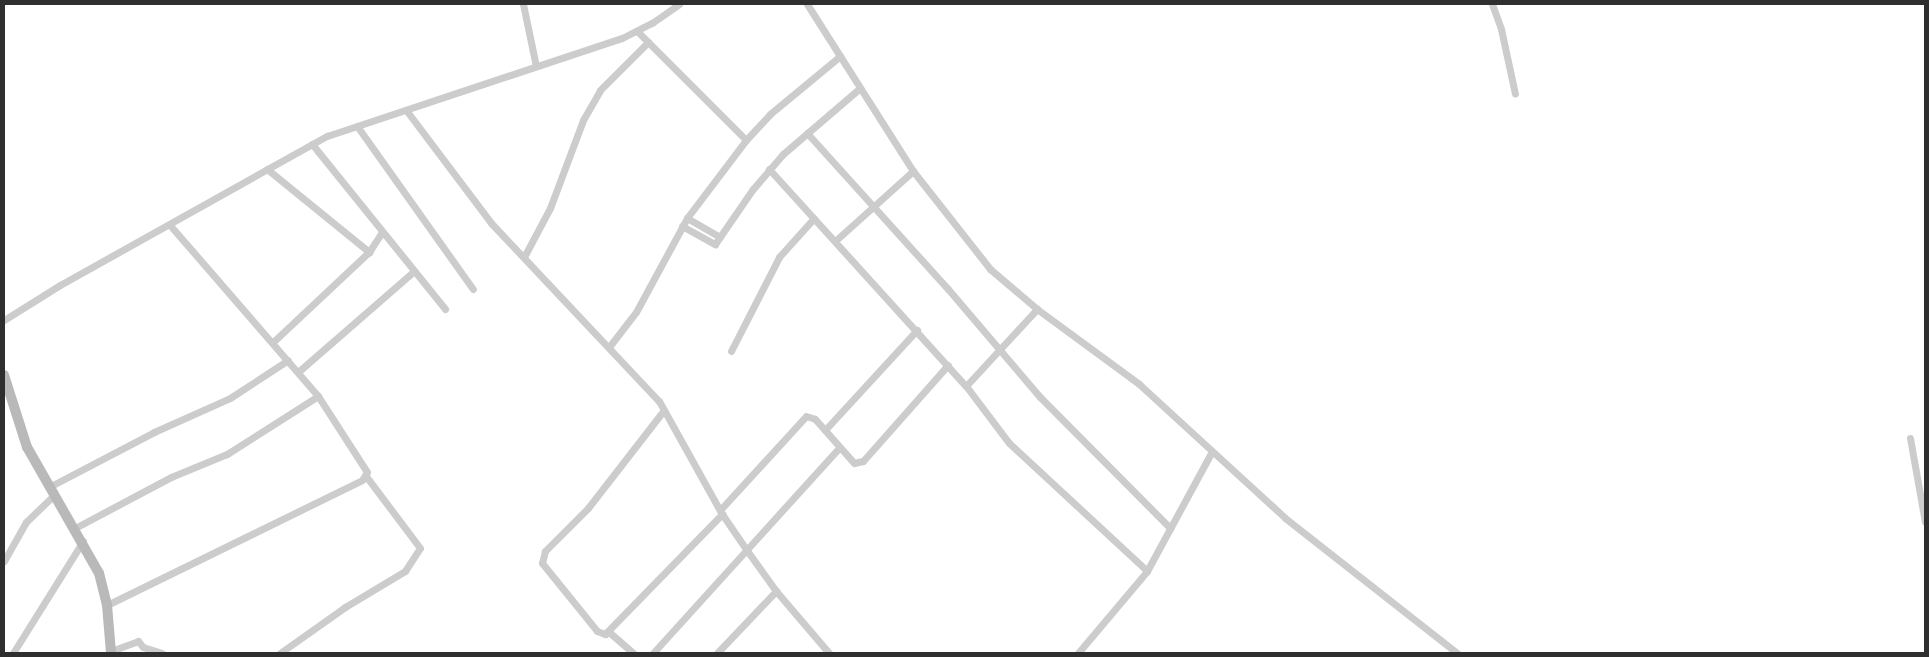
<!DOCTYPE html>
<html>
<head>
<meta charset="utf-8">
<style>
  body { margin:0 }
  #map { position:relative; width:1929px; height:657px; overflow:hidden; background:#fff; font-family:"DM Sans",sans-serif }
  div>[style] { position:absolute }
  .street>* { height:7px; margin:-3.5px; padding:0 3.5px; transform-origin:3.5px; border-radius:3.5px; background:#ccc }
  .secondary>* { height:10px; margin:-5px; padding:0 5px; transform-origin:5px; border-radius:5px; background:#b9b9b9 }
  span { translate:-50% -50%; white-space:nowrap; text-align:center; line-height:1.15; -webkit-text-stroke:5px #fff; paint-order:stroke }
  .frame { position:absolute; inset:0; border:5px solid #2f2f2f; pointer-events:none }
</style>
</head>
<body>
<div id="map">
  <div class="street">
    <div style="left:523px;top:4px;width:63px;rotate:78.2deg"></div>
    <div style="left:807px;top:4px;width:198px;rotate:57.6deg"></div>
    <div style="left:913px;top:171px;width:125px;rotate:51.8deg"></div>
    <div style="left:990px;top:269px;width:62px;rotate:40.4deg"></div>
    <div style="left:1037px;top:309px;width:127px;rotate:36.3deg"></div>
    <div style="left:1139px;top:384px;width:198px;rotate:42.5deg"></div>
    <div style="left:1285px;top:518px;width:219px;rotate:38.1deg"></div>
    <div style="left:1492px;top:4px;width:27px;rotate:70deg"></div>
    <div style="left:1501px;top:29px;width:66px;rotate:77.8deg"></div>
    <div style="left:637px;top:31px;width:154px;rotate:45deg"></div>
    <div style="left:406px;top:110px;width:141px;rotate:53deg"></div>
    <div style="left:491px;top:223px;width:245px;rotate:46.7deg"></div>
    <div style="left:659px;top:401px;width:129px;rotate:60.9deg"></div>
    <div style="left:722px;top:514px;width:46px;rotate:55.6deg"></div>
    <div style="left:748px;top:552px;width:48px;rotate:54.3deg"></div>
    <div style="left:776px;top:591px;width:82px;rotate:49.5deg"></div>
    <div style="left:357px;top:126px;width:200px;rotate:54.6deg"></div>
    <div style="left:807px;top:133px;width:210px;rotate:47.9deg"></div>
    <div style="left:948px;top:289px;width:142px;rotate:49.6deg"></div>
    <div style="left:1040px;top:397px;width:185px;rotate:45.2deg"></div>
    <div style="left:312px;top:144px;width:212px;rotate:51.1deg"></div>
    <div style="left:267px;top:169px;width:132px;rotate:39.1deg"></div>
    <div style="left:769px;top:169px;width:293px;rotate:47.8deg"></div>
    <div style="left:966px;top:386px;width:71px;rotate:53deg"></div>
    <div style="left:1009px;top:443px;width:188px;rotate:42.8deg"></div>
    <div style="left:687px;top:218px;width:38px;rotate:30deg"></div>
    <div style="left:682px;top:226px;width:38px;rotate:29deg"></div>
    <div style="left:715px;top:244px;width:67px;rotate:-55.4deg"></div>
    <div style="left:753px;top:189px;width:46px;rotate:-49.4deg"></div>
    <div style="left:783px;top:154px;width:101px;rotate:-40.6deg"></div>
    <div style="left:835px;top:241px;width:105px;rotate:-41.9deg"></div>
    <div style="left:524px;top:257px;width:55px;rotate:-62deg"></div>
    <div style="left:550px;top:208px;width:94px;rotate:-69.4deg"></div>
    <div style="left:583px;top:120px;width:34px;rotate:-60deg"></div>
    <div style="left:600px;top:90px;width:68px;rotate:-45deg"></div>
    <div style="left:4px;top:320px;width:66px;rotate:-32deg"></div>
    <div style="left:60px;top:285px;width:306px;rotate:-29.2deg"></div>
    <div style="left:327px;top:136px;width:311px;rotate:-18.4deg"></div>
    <div style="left:622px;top:38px;width:34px;rotate:-27deg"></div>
    <div style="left:652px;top:23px;width:33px;rotate:-35deg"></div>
    <div style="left:273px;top:342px;width:132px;rotate:-43.2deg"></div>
    <div style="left:369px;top:252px;width:24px;rotate:-57deg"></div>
    <div style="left:609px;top:347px;width:44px;rotate:-52.4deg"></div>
    <div style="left:636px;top:312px;width:107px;rotate:-61.5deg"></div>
    <div style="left:687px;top:218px;width:98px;rotate:-52.9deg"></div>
    <div style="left:746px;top:140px;width:35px;rotate:-47deg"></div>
    <div style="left:770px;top:114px;width:91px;rotate:-39.6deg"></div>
    <div style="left:731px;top:351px;width:106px;rotate:-62.9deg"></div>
    <div style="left:779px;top:257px;width:52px;rotate:-48.1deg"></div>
    <div style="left:298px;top:372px;width:154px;rotate:-41deg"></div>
    <div style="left:966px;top:386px;width:105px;rotate:-47.3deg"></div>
    <div style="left:664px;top:410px;width:124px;rotate:127.8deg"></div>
    <div style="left:588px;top:508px;width:61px;rotate:135deg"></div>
    <div style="left:545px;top:551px;width:12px;rotate:104deg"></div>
    <div style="left:542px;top:563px;width:87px;rotate:51deg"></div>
    <div style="left:597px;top:631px;width:9px;rotate:21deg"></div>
    <div style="left:605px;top:634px;width:168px;rotate:-45.7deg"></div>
    <div style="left:825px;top:430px;width:136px;rotate:-47.4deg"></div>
    <div style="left:1910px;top:438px;width:85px;rotate:79.9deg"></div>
    <div style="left:49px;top:487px;width:119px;rotate:-27.6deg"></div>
    <div style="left:154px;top:432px;width:83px;rotate:-24.1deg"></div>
    <div style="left:230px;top:398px;width:69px;rotate:-33.2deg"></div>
    <div style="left:720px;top:510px;width:127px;rotate:-47.5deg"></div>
    <div style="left:806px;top:416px;width:9px;rotate:18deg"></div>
    <div style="left:815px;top:419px;width:59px;rotate:48.4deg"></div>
    <div style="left:854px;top:463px;width:9px;rotate:-13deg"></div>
    <div style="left:863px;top:461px;width:128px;rotate:-48.5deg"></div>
    <div style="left:75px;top:528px;width:109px;rotate:-28deg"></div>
    <div style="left:171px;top:477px;width:61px;rotate:-22.3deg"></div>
    <div style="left:227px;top:454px;width:108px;rotate:-32.5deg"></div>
    <div style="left:4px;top:561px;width:45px;rotate:-60.6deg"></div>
    <div style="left:26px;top:522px;width:39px;rotate:-44deg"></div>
    <div style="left:107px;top:605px;width:284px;rotate:-26.1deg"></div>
    <div style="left:362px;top:480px;width:9px;rotate:-58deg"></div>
    <div style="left:367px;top:472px;width:90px;rotate:-122.8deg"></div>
    <div style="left:318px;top:396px;width:226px;rotate:-130.9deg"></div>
    <div style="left:609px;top:632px;width:32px;rotate:41deg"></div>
    <div style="left:111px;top:651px;width:29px;rotate:-20deg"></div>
    <div style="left:138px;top:641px;width:8px;rotate:50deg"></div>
    <div style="left:143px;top:647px;width:20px;rotate:18deg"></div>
    <div style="left:13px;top:653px;width:132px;rotate:-58deg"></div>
    <div style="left:280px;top:653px;width:80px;rotate:-35.3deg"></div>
    <div style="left:345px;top:607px;width:70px;rotate:-31deg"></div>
    <div style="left:405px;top:571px;width:27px;rotate:-57deg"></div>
    <div style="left:420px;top:548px;width:90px;rotate:-126.9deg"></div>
    <div style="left:653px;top:653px;width:278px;rotate:-47.8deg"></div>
    <div style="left:717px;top:653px;width:86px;rotate:-46.4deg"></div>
    <div style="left:1078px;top:653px;width:107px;rotate:-49.9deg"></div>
    <div style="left:1147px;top:571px;width:134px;rotate:-61.5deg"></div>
  </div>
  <div class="secondary">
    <div style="left:4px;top:375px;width:76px;rotate:72.3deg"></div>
    <div style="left:27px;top:447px;width:145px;rotate:60.3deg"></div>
    <div style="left:99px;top:573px;width:33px;rotate:76deg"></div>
    <div style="left:107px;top:605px;width:48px;rotate:85.2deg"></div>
  </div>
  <div class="frame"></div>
</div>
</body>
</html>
